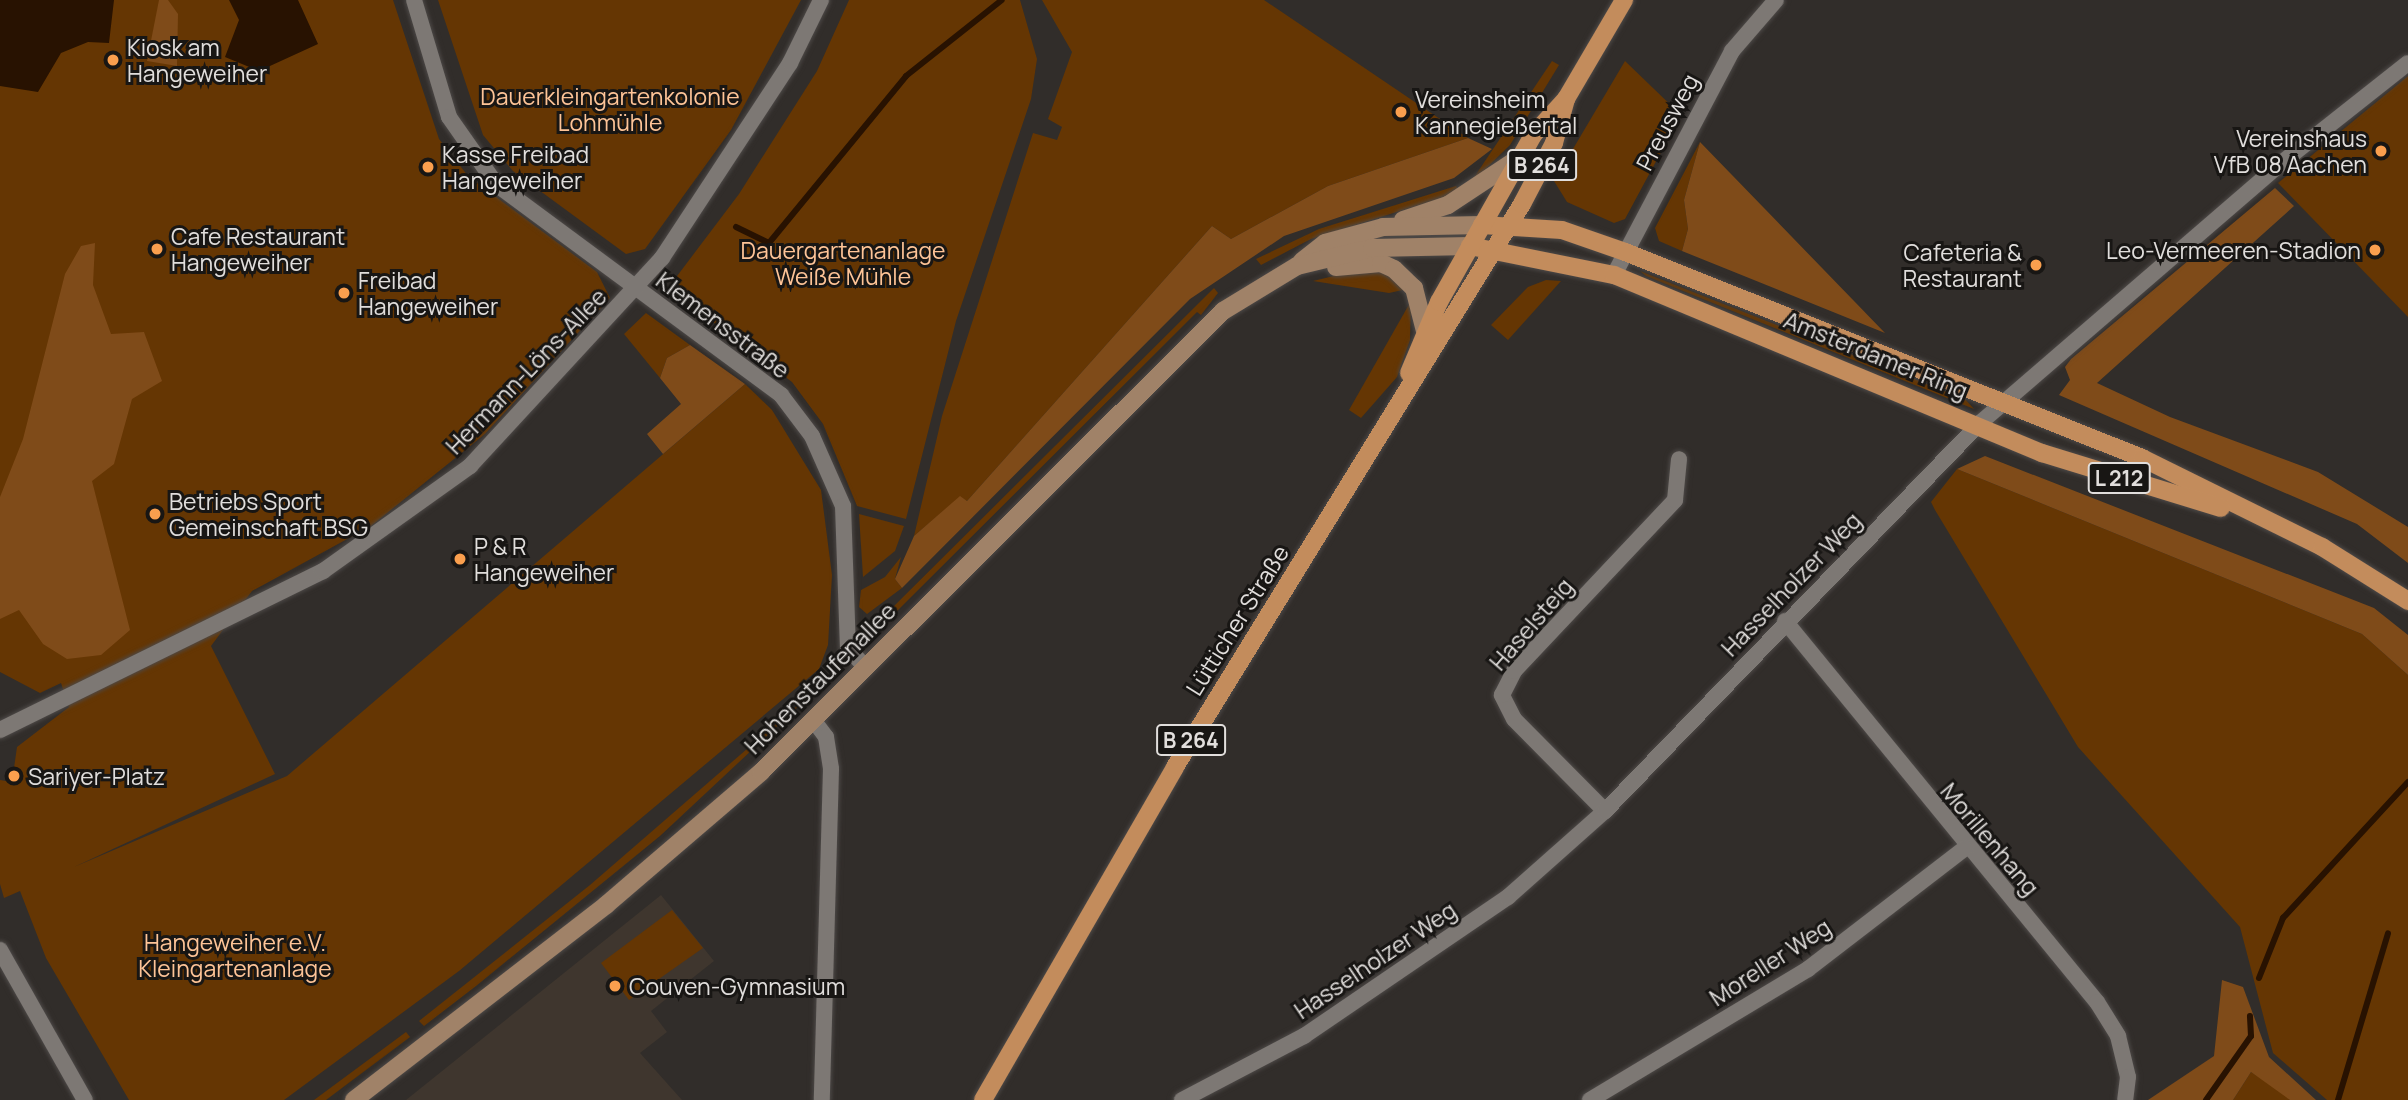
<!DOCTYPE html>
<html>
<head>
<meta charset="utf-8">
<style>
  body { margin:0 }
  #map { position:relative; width:2408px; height:1100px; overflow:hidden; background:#312d2a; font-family:Manrope,sans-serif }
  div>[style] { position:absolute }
  .built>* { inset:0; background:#3f362e }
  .green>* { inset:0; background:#653603 }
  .forest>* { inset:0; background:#7f4b19 }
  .water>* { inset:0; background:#281201 }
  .stream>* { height:6px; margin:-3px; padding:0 3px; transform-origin:3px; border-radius:3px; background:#281201 }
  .roads { filter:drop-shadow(0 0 2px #4d4947) drop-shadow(0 0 2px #4d4947) }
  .minor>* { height:16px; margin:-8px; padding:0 8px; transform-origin:8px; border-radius:8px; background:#7d7874 }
  .secondary>* { height:18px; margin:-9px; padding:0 9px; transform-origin:9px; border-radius:9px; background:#a08268 }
  .primary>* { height:18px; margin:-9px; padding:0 9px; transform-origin:9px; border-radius:9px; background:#c38c5c }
  .dots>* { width:19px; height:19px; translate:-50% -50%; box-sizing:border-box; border:4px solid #181614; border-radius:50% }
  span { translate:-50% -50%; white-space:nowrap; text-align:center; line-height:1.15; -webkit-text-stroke:6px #181614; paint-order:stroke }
  .shield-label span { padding:2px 5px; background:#181614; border:2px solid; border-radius:5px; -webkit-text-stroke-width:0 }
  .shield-label { font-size:21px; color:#e1dedc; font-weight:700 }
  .poi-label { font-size:23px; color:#e1dedc }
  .left { translate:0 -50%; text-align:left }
  .right { translate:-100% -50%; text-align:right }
  .park-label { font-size:23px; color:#fec497 }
  .street-label { font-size:23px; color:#e1dedc }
</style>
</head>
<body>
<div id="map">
  <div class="built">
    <div style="clip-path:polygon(661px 895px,714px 961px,651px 1011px,667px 1032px,640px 1053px,682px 1100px,406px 1100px)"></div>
  </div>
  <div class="green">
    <div style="clip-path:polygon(0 0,393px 0,439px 139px,468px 176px,597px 272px,610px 298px,485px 434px,371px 526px,252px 591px,211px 646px,275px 774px,74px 867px,287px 776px,745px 384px,772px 410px,821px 490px,832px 575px,828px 645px,819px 669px,459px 971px,284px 1100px,129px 1100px,46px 958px,20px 891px,4px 898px,0 884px,0 780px,12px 782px,17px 747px,69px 707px,61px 683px,40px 693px,0 672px)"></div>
    <div style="clip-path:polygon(438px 0,801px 0,731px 130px,645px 249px,626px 254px,513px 171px,483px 135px)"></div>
    <div style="clip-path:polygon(849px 0,1020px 0,1037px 59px,1031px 99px,956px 321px,906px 519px,857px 506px,823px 424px,792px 382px,668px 288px,739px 194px,817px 71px)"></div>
    <div style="clip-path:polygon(1042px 0,1264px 0,1468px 138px,1328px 186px,1231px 239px,1212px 226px,967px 501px,960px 497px,914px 536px,942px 416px,1033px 133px,1057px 140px,1062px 127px,1048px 119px,1072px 52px)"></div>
    <div style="clip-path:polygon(1552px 61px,1559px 65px,1510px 145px,1469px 185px)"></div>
    <div style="clip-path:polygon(1625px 61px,1681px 115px,1625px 219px,1614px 223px,1567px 202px,1554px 181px)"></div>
    <div style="clip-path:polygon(2408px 76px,2408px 317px,2278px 183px)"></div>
    <div style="clip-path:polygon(1700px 142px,1684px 200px,1688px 229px,1682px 251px,1659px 241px,1655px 228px)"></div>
    <div style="clip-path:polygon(1456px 186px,1460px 192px,1311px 239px,1261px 265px,1256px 259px,1319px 229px)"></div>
    <div style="clip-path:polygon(1367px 268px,1391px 275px,1407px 289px,1389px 293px,1313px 281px)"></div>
    <div style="clip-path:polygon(1640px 271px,1965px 399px,1974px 409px,1646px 276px)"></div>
    <div style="clip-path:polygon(1546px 280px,1561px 281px,1508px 340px,1491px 325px,1528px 287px)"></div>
    <div style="clip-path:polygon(1214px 288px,1218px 293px,1201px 315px,1197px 312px,879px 629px,883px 617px)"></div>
    <div style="clip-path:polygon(1411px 301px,1410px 340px,1397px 377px,1361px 418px,1349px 410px)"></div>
    <div style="clip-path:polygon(646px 313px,690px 345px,667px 358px,660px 378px,624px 334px)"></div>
    <div style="clip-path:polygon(1957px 469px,2362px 634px,2408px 675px,2408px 1100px,2327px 1100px,2273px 1053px,2240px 927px,2078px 747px,1935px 510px,1931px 502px)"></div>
    <div style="clip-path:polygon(859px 514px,904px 526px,895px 551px,863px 577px)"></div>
    <div style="clip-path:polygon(901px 557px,895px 579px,902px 588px,867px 614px,859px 607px,861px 590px,885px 577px)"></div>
    <div style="clip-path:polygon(830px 677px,660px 836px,476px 986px,424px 1026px,419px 1021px,590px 885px)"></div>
    <div style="clip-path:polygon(672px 910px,703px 948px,629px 1000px,601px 963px)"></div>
    <div style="clip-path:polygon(406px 1032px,410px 1037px,326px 1100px,314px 1100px)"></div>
    <div style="clip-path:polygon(2251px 1072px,2282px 1092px,2290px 1100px,2233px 1100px)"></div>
  </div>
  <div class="forest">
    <div style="clip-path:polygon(159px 0,168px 0,178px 14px,177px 66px,147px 61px)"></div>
    <div style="clip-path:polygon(1468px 138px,1492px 149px,1454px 178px,1284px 236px,1190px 299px,902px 588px,895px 579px,914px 536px,960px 496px,967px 501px,1212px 226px,1231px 239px,1328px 186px)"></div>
    <div style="clip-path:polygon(1700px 142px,1885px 333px,1682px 251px,1688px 229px,1684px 200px)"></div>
    <div style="clip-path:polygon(2275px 188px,2294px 206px,2097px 383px,2170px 417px,2318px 472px,2408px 527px,2408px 563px,2357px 524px,2059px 395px,2070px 380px,2065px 367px,2071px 359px)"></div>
    <div style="clip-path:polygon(95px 243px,93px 285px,111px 334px,144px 332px,162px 381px,132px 399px,114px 464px,92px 481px,130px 630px,101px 655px,67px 659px,43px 644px,19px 610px,0 619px,0 497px,23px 439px,65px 274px,81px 246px)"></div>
    <div style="clip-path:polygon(690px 345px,745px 384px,663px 454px,647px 434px,681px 404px,660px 378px,667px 358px)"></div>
    <div style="clip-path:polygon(1985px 456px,2374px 608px,2408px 635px,2408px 675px,2362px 634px,1957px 469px)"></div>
    <div style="clip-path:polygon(2222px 980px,2243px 987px,2269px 1057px,2316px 1100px,2290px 1100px,2251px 1072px,2233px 1100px,2148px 1100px,2214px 1056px)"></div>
  </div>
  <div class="water">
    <div style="clip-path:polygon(0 0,114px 0,109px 43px,88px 42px,61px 53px,38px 92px,0 86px)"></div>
    <div style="clip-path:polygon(229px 0,298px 0,318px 44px,259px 71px,225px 57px,239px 20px)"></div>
  </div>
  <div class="stream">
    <div style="left:736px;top:227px;width:37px;rotate:26deg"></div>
    <div style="left:769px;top:243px;width:216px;rotate:-50.6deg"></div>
    <div style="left:906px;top:76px;width:122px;rotate:-38.4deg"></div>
    <div style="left:2259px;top:978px;width:65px;rotate:-68.2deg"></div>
    <div style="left:2283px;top:918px;width:185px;rotate:-47.4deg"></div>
    <div style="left:2206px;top:1100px;width:78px;rotate:-54.9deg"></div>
    <div style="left:2251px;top:1036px;width:20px;rotate:-93deg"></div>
    <div style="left:2338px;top:1100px;width:174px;rotate:-73.3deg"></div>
  </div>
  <div class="roads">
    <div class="minor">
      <div style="left:414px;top:0;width:122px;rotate:73.3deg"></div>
      <div style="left:449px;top:117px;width:82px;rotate:55deg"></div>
      <div style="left:496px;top:184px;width:355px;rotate:36.5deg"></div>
      <div style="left:781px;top:395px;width:51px;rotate:52.9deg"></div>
      <div style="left:812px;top:436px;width:77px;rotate:66.1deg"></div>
      <div style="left:843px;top:506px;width:142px;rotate:88deg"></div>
      <div style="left:848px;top:648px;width:27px;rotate:48deg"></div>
      <div style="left:1614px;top:275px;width:253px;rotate:-62.2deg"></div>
      <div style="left:1732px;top:51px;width:67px;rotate:-49.2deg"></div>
      <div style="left:1785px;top:621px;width:492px;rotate:50.7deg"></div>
      <div style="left:2097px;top:1002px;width:40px;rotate:58deg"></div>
      <div style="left:2118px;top:1036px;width:42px;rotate:76.3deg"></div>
      <div style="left:2128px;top:1077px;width:23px;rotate:97deg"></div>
      <div style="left:814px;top:721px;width:20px;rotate:53deg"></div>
      <div style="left:826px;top:737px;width:32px;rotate:81deg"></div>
      <div style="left:831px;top:769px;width:331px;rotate:91.6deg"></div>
      <div style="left:0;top:730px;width:360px;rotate:-26.2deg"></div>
      <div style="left:323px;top:571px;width:181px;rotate:-35.5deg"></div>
      <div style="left:470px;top:466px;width:283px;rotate:-47.3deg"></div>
      <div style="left:662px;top:258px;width:233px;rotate:-56.7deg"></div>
      <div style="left:790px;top:63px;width:70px;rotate:-63.8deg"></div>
      <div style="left:1605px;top:811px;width:129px;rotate:-134.7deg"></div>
      <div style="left:1514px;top:719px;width:27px;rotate:-117deg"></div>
      <div style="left:1502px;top:695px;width:27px;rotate:-63deg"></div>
      <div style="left:1514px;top:671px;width:235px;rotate:-46.7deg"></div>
      <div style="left:1675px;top:500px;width:41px;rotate:-84.4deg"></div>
      <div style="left:0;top:950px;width:172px;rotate:60.5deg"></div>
      <div style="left:1182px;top:1100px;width:138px;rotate:-27.7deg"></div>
      <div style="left:1304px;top:1036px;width:247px;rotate:-34.3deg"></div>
      <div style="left:1508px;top:897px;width:130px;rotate:-41.6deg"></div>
      <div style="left:1605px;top:811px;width:540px;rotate:-45.98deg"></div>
      <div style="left:1980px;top:423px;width:390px;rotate:-40.8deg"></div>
      <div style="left:2275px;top:168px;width:169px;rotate:-38.3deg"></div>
      <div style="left:1590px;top:1100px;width:254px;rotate:-31deg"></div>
      <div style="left:1808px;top:969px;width:198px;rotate:-37.6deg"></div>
    </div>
    <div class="secondary">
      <div style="left:1403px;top:220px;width:47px;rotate:-18.4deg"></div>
      <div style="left:1448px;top:205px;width:89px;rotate:-33.5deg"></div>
      <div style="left:1302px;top:261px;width:29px;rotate:-38deg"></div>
      <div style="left:1325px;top:243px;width:60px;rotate:-15.4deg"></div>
      <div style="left:1383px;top:227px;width:99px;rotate:-1.2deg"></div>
      <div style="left:1336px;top:267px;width:45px;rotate:-5.1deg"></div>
      <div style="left:1381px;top:263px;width:14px;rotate:25deg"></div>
      <div style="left:1394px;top:269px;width:28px;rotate:44deg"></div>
      <div style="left:1414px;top:288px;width:44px;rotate:75.7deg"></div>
      <div style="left:354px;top:1100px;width:319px;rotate:-37.7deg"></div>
      <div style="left:606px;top:905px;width:204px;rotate:-40.6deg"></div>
      <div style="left:761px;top:772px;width:653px;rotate:-44.94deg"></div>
      <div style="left:1223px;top:311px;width:87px;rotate:-31.3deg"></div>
      <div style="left:1297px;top:266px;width:77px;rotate:-13.5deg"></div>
      <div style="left:1372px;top:248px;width:98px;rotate:-1.2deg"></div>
    </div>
    <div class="primary">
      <div style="left:1482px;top:225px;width:80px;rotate:3.6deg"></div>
      <div style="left:1562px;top:230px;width:67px;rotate:19.2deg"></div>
      <div style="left:1625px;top:252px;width:557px;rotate:21.72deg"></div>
      <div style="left:2142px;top:458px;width:201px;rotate:26.3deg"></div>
      <div style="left:2322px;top:547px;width:102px;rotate:32.1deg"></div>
      <div style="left:1470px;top:246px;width:147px;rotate:11.4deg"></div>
      <div style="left:1614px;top:275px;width:464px;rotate:22.6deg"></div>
      <div style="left:2042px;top:453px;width:187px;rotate:17.1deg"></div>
      <div style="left:1409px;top:373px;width:77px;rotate:-67.1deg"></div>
      <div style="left:1439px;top:302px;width:192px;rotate:-60.6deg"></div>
      <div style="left:1533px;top:135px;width:49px;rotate:-47.5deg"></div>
      <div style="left:1566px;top:99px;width:115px;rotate:-59.6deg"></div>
      <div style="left:983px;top:1100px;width:384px;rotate:-60deg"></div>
      <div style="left:1175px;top:767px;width:661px;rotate:-58.35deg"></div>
      <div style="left:1522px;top:204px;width:69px;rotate:-62.3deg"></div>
      <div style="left:1554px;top:143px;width:46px;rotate:-74.7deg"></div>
    </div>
  </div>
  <div class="dots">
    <div style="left:113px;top:60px;background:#fa9f4e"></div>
    <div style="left:1401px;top:112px;background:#fa9f4e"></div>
    <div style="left:2381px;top:151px;background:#fa9f4e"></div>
    <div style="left:428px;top:167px;background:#fa9f4e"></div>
    <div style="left:157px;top:249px;background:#fa9f4e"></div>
    <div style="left:2375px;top:250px;background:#fa9f4e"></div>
    <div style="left:2036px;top:265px;background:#fa9f4e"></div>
    <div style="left:344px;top:293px;background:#fa9f4e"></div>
    <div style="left:155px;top:514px;background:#fa9f4e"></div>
    <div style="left:460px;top:559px;background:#fa9f4e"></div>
    <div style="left:14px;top:776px;background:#fa9f4e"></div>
    <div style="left:615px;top:986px;background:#fa9f4e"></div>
  </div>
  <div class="shield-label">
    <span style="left:1542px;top:165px">B 264</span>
    <span style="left:2119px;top:478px">L 212</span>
    <span style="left:1191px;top:740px">B 264</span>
  </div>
  <div class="poi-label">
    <span class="left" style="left:127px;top:60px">Kiosk am<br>Hangeweiher</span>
    <span class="left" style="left:1415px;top:112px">Vereinsheim<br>Kannegießertal</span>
    <span class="right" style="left:2367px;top:151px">Vereinshaus<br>VfB 08 Aachen</span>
    <span class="left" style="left:442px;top:167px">Kasse Freibad<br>Hangeweiher</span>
    <span class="left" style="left:171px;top:249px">Cafe Restaurant<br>Hangeweiher</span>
    <span class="right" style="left:2361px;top:250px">Leo-Vermeeren-Stadion</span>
    <span class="right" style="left:2022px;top:265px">Cafeteria &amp;<br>Restaurant</span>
    <span class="left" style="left:358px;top:293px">Freibad<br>Hangeweiher</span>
    <span class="left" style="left:169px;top:514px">Betriebs Sport<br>Gemeinschaft BSG</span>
    <span class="left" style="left:474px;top:559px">P &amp; R<br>Hangeweiher</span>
    <span class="left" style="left:28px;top:776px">Sariyer-Platz</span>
    <span class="left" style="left:629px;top:986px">Couven-Gymnasium</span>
  </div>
  <div class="park-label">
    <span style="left:610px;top:109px">Dauerkleingartenkolonie<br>Lohmühle</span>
    <span style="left:843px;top:263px">Dauergartenanlage<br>Weiße Mühle</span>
    <span style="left:235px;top:955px">Hangeweiher e.V.<br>Kleingartenanlage</span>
  </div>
  <div class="street-label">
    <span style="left:1667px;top:122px;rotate:-62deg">Preusweg</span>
    <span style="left:723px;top:325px;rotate:37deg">Klemensstraße</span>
    <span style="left:1876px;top:355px;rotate:22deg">Amsterdamer Ring</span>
    <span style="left:526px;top:371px;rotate:-46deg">Hermann-Löns-Allee</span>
    <span style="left:1791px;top:584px;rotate:-46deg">Hasselholzer Weg</span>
    <span style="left:1237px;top:620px;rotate:-58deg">Lütticher Straße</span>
    <span style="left:1531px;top:624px;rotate:-49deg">Haselsteig</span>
    <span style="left:820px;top:678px;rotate:-45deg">Hohenstaufenallee</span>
    <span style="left:1990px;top:839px;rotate:50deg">Morillenhang</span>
    <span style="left:1375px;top:960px;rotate:-34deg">Hasselholzer Weg</span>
    <span style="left:1770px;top:962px;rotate:-33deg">Moreller Weg</span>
  </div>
</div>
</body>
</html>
